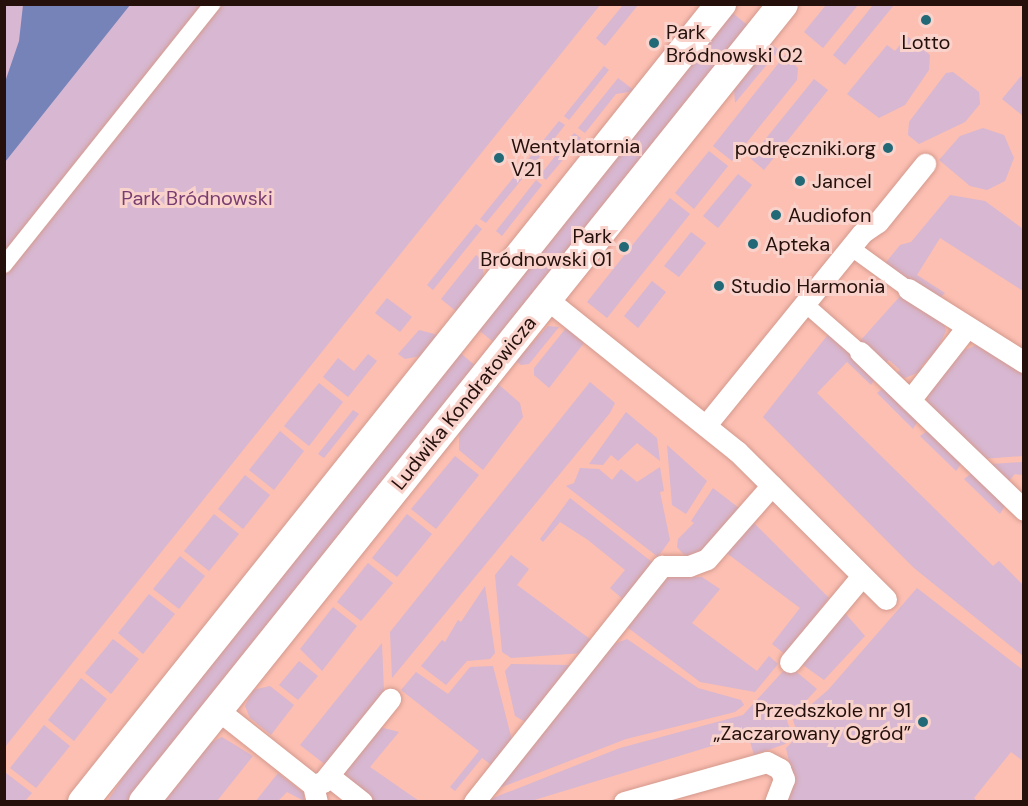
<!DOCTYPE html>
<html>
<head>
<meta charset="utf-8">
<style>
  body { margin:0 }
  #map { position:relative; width:1028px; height:806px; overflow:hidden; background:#fcbfb2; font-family:"DM Sans",sans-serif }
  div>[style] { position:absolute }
  .green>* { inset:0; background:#d7b7d1 }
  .water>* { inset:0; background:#7583b8 }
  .roads { filter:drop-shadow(0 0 2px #d4998d) drop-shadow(0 0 2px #d4998d) }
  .pedestrian>* { height:16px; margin:-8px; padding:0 8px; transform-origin:8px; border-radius:8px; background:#fff }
  .minor>* { height:21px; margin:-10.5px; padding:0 10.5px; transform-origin:10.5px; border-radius:10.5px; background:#fff }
  .secondary>* { height:30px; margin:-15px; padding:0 15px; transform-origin:15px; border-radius:15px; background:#fff }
  .dots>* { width:16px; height:16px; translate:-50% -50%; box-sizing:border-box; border:3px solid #f9d3cb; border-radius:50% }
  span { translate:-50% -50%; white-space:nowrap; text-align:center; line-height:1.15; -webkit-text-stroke:6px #f9d3cb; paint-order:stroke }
  .poi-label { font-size:20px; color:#25100c }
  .left { translate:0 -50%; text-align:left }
  .right { translate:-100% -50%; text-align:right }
  .park-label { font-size:20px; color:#7a3d72 }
  .street-label { font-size:20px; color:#25100c }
  .frame { position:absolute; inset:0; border:6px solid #25100c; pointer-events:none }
</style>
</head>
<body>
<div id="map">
  <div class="green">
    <div style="clip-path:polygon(4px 5px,600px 5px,5px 747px,4px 747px)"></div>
    <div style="clip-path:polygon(623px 5px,638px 5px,605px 46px,596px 38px)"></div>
    <div style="clip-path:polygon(826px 5px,858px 5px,823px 48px,804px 32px)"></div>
    <div style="clip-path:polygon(873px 5px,894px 5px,845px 65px,833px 55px)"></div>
    <div style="clip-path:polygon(730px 11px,750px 27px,496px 344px,476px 328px)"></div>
    <div style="clip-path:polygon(907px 36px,930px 55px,929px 70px,905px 105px,879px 118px,847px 94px,887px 45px,895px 51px)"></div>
    <div style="clip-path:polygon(771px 44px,779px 50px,735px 103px,734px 90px)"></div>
    <div style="clip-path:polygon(785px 55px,798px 68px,797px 80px,732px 161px,713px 146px)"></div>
    <div style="clip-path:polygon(604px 66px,609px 70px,569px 120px,564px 116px)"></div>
    <div style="clip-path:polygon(946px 73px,953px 72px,979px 92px,980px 104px,965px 122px,919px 144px,908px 135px,909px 122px)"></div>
    <div style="clip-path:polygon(1021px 76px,1023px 78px,1023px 116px,1002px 99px)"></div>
    <div style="clip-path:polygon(618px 78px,635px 91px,616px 94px,585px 133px,578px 128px)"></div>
    <div style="clip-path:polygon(814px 79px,828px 90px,764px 170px,750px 158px)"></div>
    <div style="clip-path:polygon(559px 121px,565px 125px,531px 168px,525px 163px)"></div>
    <div style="clip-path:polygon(983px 128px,1004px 135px,1014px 158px,1005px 181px,987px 190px,970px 186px,939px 160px,960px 136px)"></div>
    <div style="clip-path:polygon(574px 133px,581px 138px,546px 180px,540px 175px)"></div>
    <div style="clip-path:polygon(709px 151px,728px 166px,694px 209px,675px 193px)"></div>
    <div style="clip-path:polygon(521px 168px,527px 173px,486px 223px,480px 219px)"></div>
    <div style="clip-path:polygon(738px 174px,752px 185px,718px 228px,703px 216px)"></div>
    <div style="clip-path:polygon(536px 180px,542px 185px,502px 236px,496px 231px)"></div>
    <div style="clip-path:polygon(950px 195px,985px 201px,1023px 229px,1023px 291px,940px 238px,917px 275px,945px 293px,938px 300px,883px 266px,900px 245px,911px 242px)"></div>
    <div style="clip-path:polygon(670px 198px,690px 214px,607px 318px,587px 302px)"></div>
    <div style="clip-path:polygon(476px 224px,482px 229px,433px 290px,427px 285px)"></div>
    <div style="clip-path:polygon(691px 232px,706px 243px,679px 277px,664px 266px)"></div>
    <div style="clip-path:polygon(476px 255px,482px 260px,484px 278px,457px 312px,441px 299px)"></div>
    <div style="clip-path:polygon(652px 281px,666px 292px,638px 328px,624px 316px)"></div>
    <div style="clip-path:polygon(902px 294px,944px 324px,946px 331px,932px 360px,929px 358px,921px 367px,925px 370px,905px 378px,895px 375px,900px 370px,889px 360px,884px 365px,860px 341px)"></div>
    <div style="clip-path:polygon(387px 298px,412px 317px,400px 332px,375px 313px)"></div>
    <div style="clip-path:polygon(548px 326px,559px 327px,529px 364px,521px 365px,516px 361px)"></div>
    <div style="clip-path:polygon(566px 328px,584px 343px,549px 388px,534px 375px,534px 368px)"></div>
    <div style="clip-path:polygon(419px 330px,438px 335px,421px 356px,405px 359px,398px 354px)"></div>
    <div style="clip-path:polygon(830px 332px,876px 377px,871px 385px,847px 362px,817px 393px,993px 566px,999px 561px,1023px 585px,1023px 656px,914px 568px,763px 417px)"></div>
    <div style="clip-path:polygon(979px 344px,1023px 370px,1023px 456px,982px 459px,927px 404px,927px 392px,947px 363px,951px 366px,958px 357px,955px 354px)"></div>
    <div style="clip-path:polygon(458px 351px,477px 367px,129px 801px,107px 802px,141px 749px)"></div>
    <div style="clip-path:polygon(368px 354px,377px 361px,348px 397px,323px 377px,338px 358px,354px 371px)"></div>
    <div style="clip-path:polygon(590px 382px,615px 403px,610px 413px,392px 678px,390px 632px)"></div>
    <div style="clip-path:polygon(319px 383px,343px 402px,309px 446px,284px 426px)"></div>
    <div style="clip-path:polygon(498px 384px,520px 403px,523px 417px,483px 470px,459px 450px,459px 433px)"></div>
    <div style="clip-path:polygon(886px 386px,919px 419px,913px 429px,877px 393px)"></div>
    <div style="clip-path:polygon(353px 410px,359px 414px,324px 458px,318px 454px)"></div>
    <div style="clip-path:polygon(626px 412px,657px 438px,660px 461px,637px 443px,618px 461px,611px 455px,603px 465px,589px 464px)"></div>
    <div style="clip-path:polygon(930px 429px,963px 461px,956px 471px,920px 436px)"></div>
    <div style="clip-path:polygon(280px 431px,304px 451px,274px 490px,249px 470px)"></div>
    <div style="clip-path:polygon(667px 445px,707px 481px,686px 514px,672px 505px)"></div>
    <div style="clip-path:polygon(455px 456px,479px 475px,436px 529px,411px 509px)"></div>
    <div style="clip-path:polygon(1023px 462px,1023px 475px,1015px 474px,1006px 484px,991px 464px)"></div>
    <div style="clip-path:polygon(660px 467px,664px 491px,660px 492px,670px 540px,658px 557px,566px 486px,574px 483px,580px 468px,599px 469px,612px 480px,621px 469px,637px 482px)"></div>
    <div style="clip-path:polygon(973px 472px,1006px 504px,1000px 514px,964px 479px)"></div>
    <div style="clip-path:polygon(245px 475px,270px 495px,243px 529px,218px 509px)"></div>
    <div style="clip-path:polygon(713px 488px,739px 508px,703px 554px,685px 556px,677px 547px,678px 539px,694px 523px,691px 521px)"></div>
    <div style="clip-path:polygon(570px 498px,652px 562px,625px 601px,610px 588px,625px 570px,588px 540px,560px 522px,543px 542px,540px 539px)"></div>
    <div style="clip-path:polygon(214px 514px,239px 534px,209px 571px,184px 551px)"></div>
    <div style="clip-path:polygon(407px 514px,432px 534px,397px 577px,372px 558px)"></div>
    <div style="clip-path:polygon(752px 521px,829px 598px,786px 655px,772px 644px,800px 608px,725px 552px)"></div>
    <div style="clip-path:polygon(511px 555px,529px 569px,517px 585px,594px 642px,584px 653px,511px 658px,502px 652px,495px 575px)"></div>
    <div style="clip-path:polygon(180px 556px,205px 576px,179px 609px,153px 589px)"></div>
    <div style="clip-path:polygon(368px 563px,393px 583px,361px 621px,337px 602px)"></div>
    <div style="clip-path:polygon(675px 576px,702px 577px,720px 589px,692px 623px,757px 671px,769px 656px,778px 664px,755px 692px,700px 682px,627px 627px,663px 579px)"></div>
    <div style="clip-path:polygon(485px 586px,495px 653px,490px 659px,467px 661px,446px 685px,421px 666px,442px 640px,445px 642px,458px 620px,461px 622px)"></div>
    <div style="clip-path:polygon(917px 588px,1023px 670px,1023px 761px,1011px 752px,974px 798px,977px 801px,786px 802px,794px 785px,786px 748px,798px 736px,793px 720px,828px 690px)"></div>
    <div style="clip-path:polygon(149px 594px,175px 614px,143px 654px,118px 633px)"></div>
    <div style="clip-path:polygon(333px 607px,357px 626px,322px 671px,300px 649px)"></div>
    <div style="clip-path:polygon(845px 613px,865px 636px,824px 680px,800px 663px)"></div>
    <div style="clip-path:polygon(113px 639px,139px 659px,111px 694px,85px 673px)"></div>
    <div style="clip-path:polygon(627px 639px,698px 688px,741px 700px,744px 705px,735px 712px,626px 739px,489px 792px,611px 645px)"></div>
    <div style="clip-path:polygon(382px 643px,384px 692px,327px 766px,300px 745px)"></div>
    <div style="clip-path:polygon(299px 661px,318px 676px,298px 700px,279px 685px)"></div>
    <div style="clip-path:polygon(511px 664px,570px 665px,527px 723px,515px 716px,505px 671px)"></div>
    <div style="clip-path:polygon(493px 666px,512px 740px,494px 767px,482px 758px,455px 791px,450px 787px,479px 751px,401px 690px,416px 672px,448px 694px,470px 667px)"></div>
    <div style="clip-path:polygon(785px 669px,793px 669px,817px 689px,787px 721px,793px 736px,785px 744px,754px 755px,748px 735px,531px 801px,483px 802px,620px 748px,743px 715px)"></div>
    <div style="clip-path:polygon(81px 678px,107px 699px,74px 741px,48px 720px)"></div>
    <div style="clip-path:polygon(270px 686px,294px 705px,271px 735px,250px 718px,245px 706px,253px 690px)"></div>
    <div style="clip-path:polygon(44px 725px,70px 746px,36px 788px,10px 768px)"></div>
    <div style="clip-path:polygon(380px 727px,399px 732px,370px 767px,419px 801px,372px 801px,338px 774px)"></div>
    <div style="clip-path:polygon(222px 737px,253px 756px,217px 801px,164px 802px,210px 743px)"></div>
    <div style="clip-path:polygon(6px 773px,32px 793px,25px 801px,5px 801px)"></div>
    <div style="clip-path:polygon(278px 773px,304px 793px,304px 801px,287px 792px,278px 801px,255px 802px)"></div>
  </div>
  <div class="water">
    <div style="clip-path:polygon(23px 5px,130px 5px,5px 162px,5px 82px,19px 41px)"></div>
  </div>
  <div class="roads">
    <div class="pedestrian">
      <div style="left:850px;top:247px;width:72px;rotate:35.9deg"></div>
      <div style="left:4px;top:265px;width:334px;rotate:-51.4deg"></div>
      <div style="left:804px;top:303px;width:74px;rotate:41.2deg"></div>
    </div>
    <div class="minor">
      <div style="left:908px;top:289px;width:137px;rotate:32.2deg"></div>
      <div style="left:547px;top:299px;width:243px;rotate:38.7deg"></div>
      <div style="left:737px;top:451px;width:210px;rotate:44.8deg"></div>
      <div style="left:860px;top:352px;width:228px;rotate:43.9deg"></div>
      <div style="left:910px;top:400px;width:93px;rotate:-52deg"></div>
      <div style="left:706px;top:425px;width:247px;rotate:-50.9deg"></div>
      <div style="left:862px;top:233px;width:19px;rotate:-35deg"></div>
      <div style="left:878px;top:222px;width:75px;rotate:-51deg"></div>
      <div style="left:790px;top:662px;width:112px;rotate:-50.1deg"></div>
      <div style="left:218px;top:710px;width:121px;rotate:38.3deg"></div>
      <div style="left:313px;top:785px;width:17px;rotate:77deg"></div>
      <div style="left:329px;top:776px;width:42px;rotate:38.2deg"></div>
      <div style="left:313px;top:785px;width:10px;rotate:-17deg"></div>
      <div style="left:323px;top:782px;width:107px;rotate:-51.1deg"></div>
      <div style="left:474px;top:802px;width:302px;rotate:-51.5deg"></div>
      <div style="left:662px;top:566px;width:27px"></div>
      <div style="left:689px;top:566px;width:19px;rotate:-21deg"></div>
      <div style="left:707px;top:559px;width:98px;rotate:-48.7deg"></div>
      <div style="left:624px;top:802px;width:148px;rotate:-15.6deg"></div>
      <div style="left:767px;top:762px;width:15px;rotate:28deg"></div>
      <div style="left:780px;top:769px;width:11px;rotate:68deg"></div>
      <div style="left:784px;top:779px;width:25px;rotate:111deg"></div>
    </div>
    <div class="secondary">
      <div style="left:83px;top:802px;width:1022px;rotate:-51.36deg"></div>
      <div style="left:144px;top:802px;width:1022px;rotate:-51.31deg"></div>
    </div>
  </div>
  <div class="dots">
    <div style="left:926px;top:20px;background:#216976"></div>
    <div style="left:654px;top:43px;background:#216976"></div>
    <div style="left:888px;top:148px;background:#216976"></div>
    <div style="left:499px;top:158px;background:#216976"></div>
    <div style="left:800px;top:181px;background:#216976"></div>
    <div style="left:776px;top:215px;background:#216976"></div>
    <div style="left:753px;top:244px;background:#216976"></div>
    <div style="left:624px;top:247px;background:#216976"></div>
    <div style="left:719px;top:286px;background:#216976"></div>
    <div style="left:923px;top:722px;background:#216976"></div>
  </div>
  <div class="poi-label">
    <span class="left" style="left:666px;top:44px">Park<br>Bródnowski 02</span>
    <span style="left:926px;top:42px">Lotto</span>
    <span class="left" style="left:511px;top:158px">Wentylatornia<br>V21</span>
    <span class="right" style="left:876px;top:148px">podręczniki.org</span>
    <span class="left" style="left:812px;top:181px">Jancel</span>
    <span class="left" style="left:788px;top:215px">Audiofon</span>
    <span class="right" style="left:612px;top:248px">Park<br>Bródnowski 01</span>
    <span class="left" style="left:765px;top:244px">Apteka</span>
    <span class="left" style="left:731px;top:286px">Studio Harmonia</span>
    <span class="right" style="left:911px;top:722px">Przedszkole nr 91<br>„Zaczarowany Ogród”</span>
  </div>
  <div class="park-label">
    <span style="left:197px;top:198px">Park Bródnowski</span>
  </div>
  <div class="street-label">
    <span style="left:464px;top:403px;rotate:-51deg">Ludwika Kondratowicza</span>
  </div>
  <div class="frame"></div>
</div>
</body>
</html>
